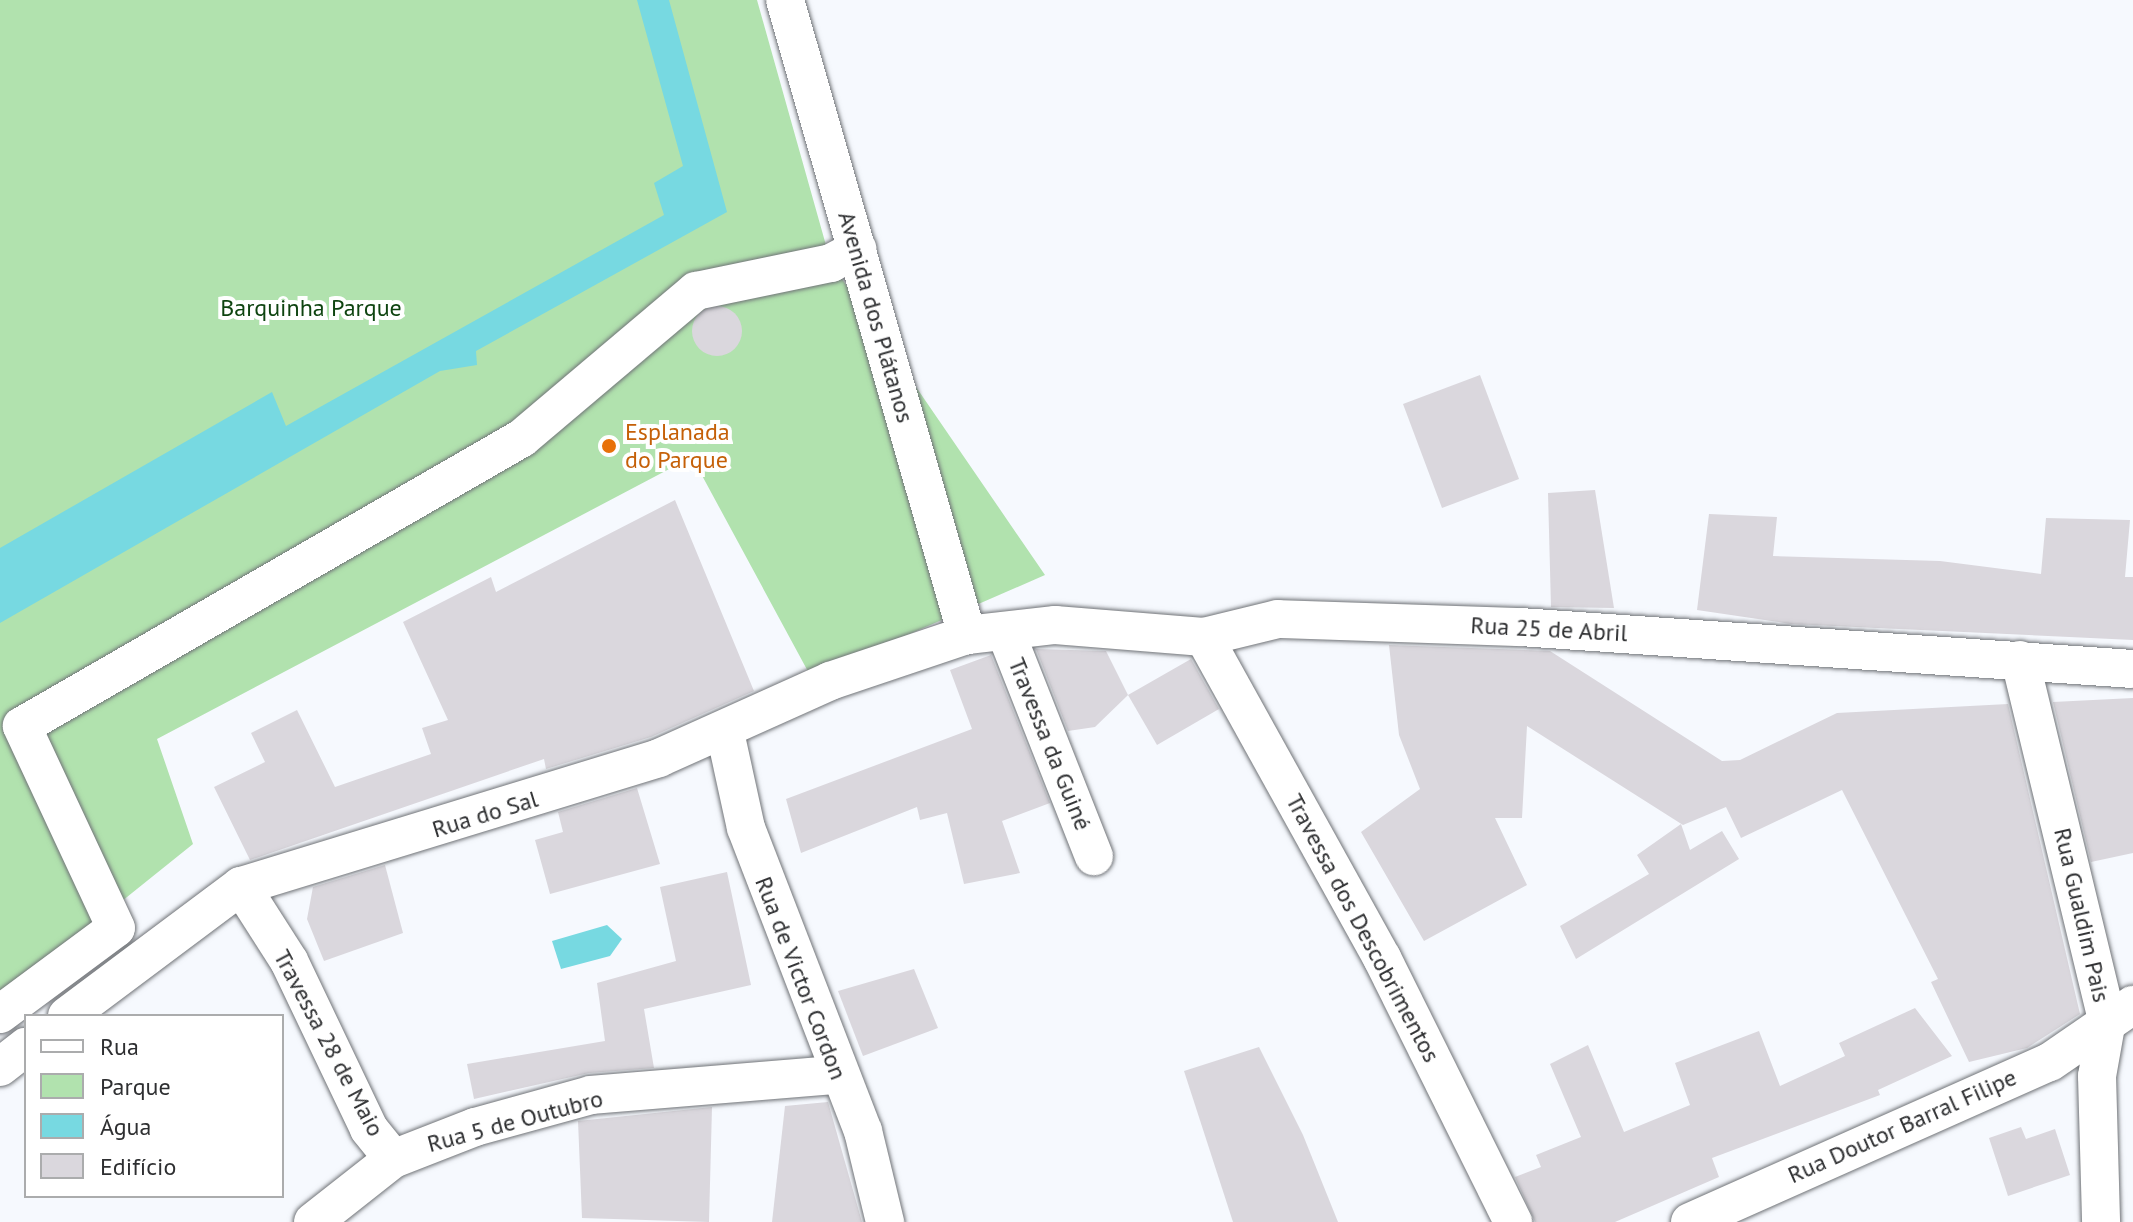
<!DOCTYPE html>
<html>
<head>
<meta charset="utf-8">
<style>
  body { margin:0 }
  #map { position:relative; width:2133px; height:1222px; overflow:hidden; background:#f6f9fe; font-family:"PT Sans",sans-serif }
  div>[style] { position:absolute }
  .green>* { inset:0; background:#b1e2ae }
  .water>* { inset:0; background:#77d9e1 }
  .building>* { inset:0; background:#dad7dd }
  .round { border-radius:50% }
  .roads { filter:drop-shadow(0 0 2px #707377) drop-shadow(0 0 2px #707377) }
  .street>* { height:38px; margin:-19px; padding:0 19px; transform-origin:19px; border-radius:19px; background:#fff }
  .dots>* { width:22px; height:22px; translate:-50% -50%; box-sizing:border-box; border:4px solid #fff; border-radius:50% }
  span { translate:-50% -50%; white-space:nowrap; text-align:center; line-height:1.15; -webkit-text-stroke:8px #fff; paint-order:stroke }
  .park-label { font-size:24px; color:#0e4410 }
  .street-label { font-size:24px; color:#2e2f31 }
  .food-label { font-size:24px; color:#c56008 }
  .left { translate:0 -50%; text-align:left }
  .legend { position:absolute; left:24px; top:1014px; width:260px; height:184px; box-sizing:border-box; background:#fff; border:2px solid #abacad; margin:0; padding:10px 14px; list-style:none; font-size:24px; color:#2e2f31 }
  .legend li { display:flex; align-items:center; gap:16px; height:40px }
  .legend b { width:40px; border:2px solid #abacad }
</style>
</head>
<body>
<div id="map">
  <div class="green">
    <div style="clip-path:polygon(0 0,757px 0,831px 263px,1045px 575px,811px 677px,692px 457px,157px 739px,193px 844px,0 999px)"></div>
  </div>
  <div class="water">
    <div style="clip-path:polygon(637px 0,669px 0,727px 212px,476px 351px,477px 365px,440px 371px,0 623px,0 548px,272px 392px,286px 426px,664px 215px,654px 183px,683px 166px)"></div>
    <div style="clip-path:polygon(607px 925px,622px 939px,610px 956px,561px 969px,552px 941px)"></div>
  </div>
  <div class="building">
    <div class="round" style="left:692px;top:306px;width:50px;height:50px"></div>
    <div style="clip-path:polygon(1480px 375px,1519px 479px,1442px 508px,1403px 404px)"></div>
    <div style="clip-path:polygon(1595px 490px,1614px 608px,1551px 607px,1548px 493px)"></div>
    <div style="clip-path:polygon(675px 500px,754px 691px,651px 737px,546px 769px,544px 759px,250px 860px,214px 787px,265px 762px,251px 733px,297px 710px,335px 787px,431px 754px,422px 728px,448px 720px,403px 622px,491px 577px,496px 592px)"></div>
    <div style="clip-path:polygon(1709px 514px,1777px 517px,1773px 556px,1940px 561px,2041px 574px,2046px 518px,2130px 520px,2125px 577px,2133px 577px,2133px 640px,1791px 624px,1697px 610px)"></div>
    <div style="clip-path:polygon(1389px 645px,1550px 651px,1722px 761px,1740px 760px,1837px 713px,2008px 704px,2080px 1014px,2027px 1048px,1969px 1062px,1931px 982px,1938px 979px,1842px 790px,1741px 838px,1726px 807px,1683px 825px,1527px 726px,1522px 818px,1495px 818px,1527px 885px,1424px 941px,1361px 832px,1420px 789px,1399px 735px)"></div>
    <div style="clip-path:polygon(1036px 649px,1106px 651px,1128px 695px,1095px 727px,1068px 731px)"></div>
    <div style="clip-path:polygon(991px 655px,1050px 803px,1002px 821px,1020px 873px,964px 884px,947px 813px,920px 820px,917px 807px,801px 853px,786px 799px,972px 729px,950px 670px)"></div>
    <div style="clip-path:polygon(1191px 659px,1219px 709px,1157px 745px,1128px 695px)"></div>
    <div style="clip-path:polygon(2133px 698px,2133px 853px,2091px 862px,2053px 702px)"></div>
    <div style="clip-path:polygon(637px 788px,660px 864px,550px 894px,535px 840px,563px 832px,558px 812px)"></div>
    <div style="clip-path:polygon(1681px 824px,1690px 850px,1722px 831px,1739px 859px,1576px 959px,1560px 926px,1649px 874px,1637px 855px)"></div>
    <div style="clip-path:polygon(385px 865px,403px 933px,324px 961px,307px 919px,313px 887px)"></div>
    <div style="clip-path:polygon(727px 872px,751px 985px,644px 1009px,654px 1068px,589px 1073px,474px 1099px,467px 1064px,605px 1041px,597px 983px,676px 961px,660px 887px)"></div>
    <div style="clip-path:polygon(914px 969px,938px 1028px,863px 1056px,838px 991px)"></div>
    <div style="clip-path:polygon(1915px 1008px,1952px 1056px,1878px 1090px,1880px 1095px,1712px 1158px,1719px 1177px,1615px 1222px,1535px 1222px,1515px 1177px,1541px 1167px,1536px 1155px,1581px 1137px,1550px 1064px,1588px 1045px,1624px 1132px,1690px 1105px,1675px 1063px,1759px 1031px,1780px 1086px,1845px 1056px,1839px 1043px)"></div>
    <div style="clip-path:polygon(1259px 1047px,1303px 1135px,1338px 1222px,1233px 1222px,1184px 1071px)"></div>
    <div style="clip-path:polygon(828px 1102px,862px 1222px,772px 1222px,785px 1106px)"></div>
    <div style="clip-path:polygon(712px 1107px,709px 1222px,582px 1218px,578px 1121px)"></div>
    <div style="clip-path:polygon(2021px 1127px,2026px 1139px,2055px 1129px,2070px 1175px,2008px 1196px,1989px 1138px)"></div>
  </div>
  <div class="roads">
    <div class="street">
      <div style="left:785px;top:0;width:661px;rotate:74.01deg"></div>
      <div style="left:1006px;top:633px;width:240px;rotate:68.5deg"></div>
      <div style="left:1204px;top:637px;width:367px;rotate:61deg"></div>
      <div style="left:1382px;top:958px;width:295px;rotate:63.6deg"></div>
      <div style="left:2020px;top:660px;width:370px;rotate:76.4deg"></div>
      <div style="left:2107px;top:1020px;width:57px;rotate:100.1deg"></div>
      <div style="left:2097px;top:1076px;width:146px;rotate:88.4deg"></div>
      <div style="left:725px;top:732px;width:98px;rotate:77.7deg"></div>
      <div style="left:746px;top:828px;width:325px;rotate:68.9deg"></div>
      <div style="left:863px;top:1131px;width:94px;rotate:76.4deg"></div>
      <div style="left:241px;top:886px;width:89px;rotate:57.4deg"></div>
      <div style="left:289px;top:961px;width:186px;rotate:64.5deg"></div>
      <div style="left:369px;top:1129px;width:38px;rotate:51deg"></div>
      <div style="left:0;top:1014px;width:144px;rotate:-36.6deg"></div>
      <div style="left:116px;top:928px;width:223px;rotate:-115deg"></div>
      <div style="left:22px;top:726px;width:577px;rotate:-29.94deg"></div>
      <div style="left:522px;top:438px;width:228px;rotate:-40.2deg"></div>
      <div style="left:696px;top:291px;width:138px;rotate:-11.7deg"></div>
      <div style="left:831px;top:263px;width:30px;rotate:-28deg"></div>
      <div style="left:67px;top:1016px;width:217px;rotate:-36.8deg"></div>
      <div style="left:241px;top:886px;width:437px;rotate:-17deg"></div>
      <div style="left:659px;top:758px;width:188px;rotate:-24.2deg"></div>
      <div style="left:830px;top:681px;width:145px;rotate:-18.6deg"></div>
      <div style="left:967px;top:635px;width:89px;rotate:-6.5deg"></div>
      <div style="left:1055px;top:625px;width:149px;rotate:4.6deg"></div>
      <div style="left:1204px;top:637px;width:76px;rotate:-13.7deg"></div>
      <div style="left:1278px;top:619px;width:242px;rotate:1.9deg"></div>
      <div style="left:1520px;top:627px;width:614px;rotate:3.92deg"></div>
      <div style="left:0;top:1067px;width:33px;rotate:-38deg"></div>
      <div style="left:313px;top:1222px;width:102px;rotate:-38.2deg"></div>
      <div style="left:393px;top:1159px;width:88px;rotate:-21.3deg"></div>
      <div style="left:475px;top:1127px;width:120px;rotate:-15.4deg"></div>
      <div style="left:591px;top:1095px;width:246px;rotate:-4.7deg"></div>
      <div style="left:1690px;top:1222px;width:394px;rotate:-24deg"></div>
      <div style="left:2050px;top:1062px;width:101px;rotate:-34.5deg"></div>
    </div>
  </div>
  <div class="dots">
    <div style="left:609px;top:446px;background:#e8710a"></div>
  </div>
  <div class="park-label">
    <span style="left:311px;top:308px">Barquinha Parque</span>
  </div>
  <div class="street-label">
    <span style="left:876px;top:317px;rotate:74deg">Avenida dos Plátanos</span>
    <span style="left:1549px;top:629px;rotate:3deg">Rua 25 de Abril</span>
    <span style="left:1050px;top:744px;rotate:68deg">Travessa da Guiné</span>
    <span style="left:485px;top:814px;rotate:-17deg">Rua do Sal</span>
    <span style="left:2082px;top:915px;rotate:77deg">Rua Gualdim Pais</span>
    <span style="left:1363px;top:928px;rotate:62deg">Travessa dos Descobrimentos</span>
    <span style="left:801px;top:978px;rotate:69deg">Rua de Victor Cordon</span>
    <span style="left:329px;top:1043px;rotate:62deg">Travessa 28 de Maio</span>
    <span style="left:515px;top:1121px;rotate:-15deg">Rua 5 de Outubro</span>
    <span style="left:1902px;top:1126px;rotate:-24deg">Rua Doutor Barral Filipe</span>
  </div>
  <div class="food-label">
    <span class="left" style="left:625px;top:446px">Esplanada<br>do Parque</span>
  </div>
  <ul class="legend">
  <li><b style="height:10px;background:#fff"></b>Rua</li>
  <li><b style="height:22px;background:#b1e2ae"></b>Parque</li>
  <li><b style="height:22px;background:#77d9e1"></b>Água</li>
  <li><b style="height:22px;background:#dad7dd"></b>Edifício</li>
  </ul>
</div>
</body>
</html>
